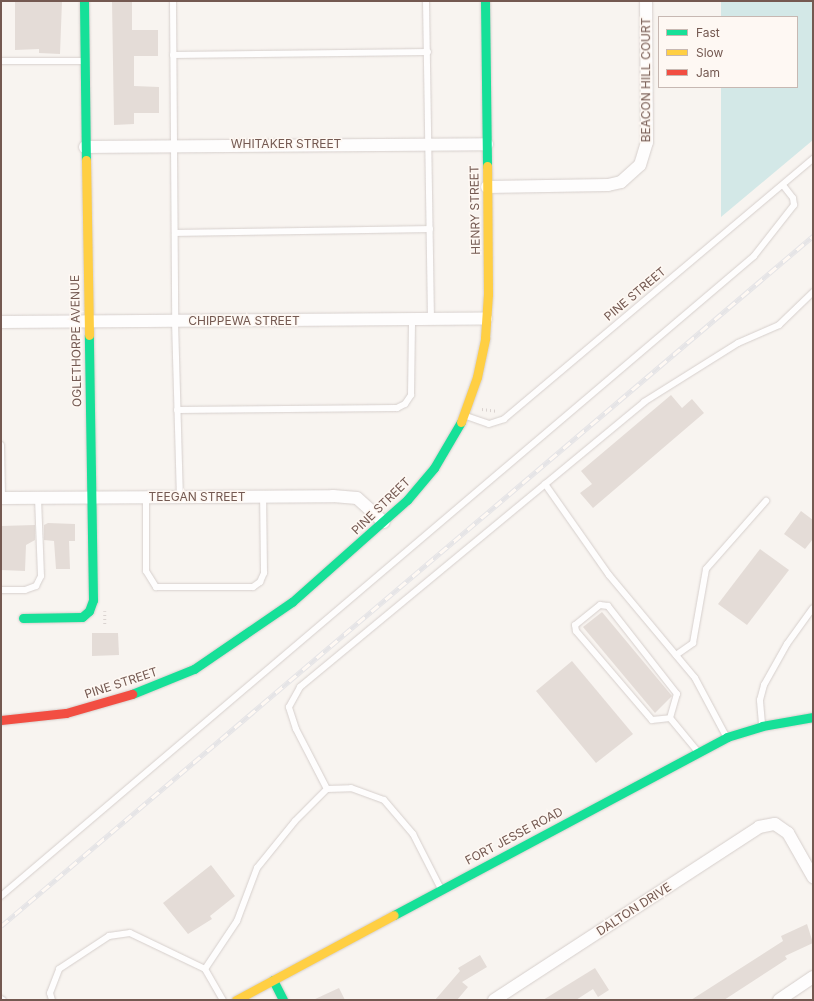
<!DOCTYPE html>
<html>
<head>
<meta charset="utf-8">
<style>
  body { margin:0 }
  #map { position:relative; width:814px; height:1001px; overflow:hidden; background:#f8f4f0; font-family:Inter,sans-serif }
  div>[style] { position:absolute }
  .water>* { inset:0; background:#d3e8e7 }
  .building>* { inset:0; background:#e4dcd7 }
  .path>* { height:2.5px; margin-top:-1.25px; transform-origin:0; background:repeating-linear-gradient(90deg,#dad3d0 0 1px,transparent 0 4px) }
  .roads { filter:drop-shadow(0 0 1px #d6cfcc) drop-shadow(0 0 1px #d6cfcc) }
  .lane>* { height:6px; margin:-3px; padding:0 3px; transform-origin:3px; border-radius:3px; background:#fefdfd }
  .street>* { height:12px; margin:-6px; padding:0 6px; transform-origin:6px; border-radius:6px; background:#fefdfd }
  .fast>* { height:9px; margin:-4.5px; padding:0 4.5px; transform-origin:4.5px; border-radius:4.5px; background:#16e098 }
  .slow>* { height:9px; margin:-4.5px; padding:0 4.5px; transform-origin:4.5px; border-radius:4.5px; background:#ffcf43 }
  .jam>* { height:9px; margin:-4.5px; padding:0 4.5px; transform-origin:4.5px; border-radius:4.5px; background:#f24e42 }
  .rail>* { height:4.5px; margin-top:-2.25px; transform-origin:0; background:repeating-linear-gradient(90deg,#fef8f3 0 9px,#e5e4e6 0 18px); box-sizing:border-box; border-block:1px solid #e5e4e6 }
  span { translate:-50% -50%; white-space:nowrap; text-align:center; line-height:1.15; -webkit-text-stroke:3px #fef8f3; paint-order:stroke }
  .street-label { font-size:12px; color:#745951 }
  .frame { position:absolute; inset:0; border:2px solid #745951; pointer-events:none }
  .legend { position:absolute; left:658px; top:16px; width:140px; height:72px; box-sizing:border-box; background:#fef8f3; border:1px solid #c7b8b2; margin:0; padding:5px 7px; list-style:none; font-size:12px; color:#745951 }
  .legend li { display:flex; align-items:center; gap:8px; height:20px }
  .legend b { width:20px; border:1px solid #c7b8b2 }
</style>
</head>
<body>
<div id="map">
  <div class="water">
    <div style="clip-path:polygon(721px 1px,813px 1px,813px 140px,721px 217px,721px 87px,797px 87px,797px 17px,721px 17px)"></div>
  </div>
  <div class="building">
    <div style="clip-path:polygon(15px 1px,62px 1px,60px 54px,39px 53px,39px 49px,15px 50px)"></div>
    <div style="clip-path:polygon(112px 1px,132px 1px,132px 30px,158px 30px,158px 56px,134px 56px,134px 86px,159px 87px,159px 113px,134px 113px,134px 124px,114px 125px)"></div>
    <div style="clip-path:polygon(671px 395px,682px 408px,692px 399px,704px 413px,593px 508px,580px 493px,592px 484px,581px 471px)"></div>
    <div style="clip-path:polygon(801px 511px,813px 520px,813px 539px,805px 549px,784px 534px)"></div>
    <div style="clip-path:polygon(48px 523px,75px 524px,75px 541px,69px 541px,70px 569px,56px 569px,54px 541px,44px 540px,44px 525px)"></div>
    <div style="clip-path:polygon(35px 525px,35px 540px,26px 545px,25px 571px,1px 570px,1px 526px)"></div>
    <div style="clip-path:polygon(760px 549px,789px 570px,747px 625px,718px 604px)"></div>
    <div style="clip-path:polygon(602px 612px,672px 696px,655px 713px,583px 627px)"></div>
    <div style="clip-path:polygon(92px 633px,118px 633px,119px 655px,92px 656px)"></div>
    <div style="clip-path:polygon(572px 661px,633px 734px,596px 763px,536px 691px)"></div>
    <div style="clip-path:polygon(211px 865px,235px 896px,210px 916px,212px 919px,188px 934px,163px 903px)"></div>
    <div style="clip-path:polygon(807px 924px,813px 943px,785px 956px,787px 959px,724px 1000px,691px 1000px,783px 941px,781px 936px)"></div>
    <div style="clip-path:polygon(480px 955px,487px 967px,462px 982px,468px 987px,457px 1000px,435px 1000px,460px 971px,458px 968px)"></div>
    <div style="clip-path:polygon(595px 968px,609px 990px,598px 997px,593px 989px,576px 1000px,543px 1000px)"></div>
    <div style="clip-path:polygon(339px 988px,345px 1000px,313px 1000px)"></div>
  </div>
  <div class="path">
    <div style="left:482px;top:409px;width:16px;rotate:7deg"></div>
    <div style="left:105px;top:611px;width:14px;rotate:90deg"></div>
  </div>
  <div class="roads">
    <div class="lane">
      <div style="left:173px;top:1px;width:320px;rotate:89.6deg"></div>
      <div style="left:175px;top:321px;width:176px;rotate:88.4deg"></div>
      <div style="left:426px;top:1px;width:317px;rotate:89.1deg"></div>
      <div style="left:173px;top:55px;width:255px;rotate:-0.7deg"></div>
      <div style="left:1px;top:61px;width:82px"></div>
      <div style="left:175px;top:233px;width:255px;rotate:-0.9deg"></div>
      <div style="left:177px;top:410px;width:220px;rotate:-0.5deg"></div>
      <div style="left:397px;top:408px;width:9px;rotate:-27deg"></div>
      <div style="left:405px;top:404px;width:11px;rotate:-56deg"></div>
      <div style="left:411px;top:395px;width:75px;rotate:-89.2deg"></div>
      <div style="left:466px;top:416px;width:24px;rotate:19deg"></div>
      <div style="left:489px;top:424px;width:16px;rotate:-18deg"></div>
      <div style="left:504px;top:419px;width:404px;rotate:-40.1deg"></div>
      <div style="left:1px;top:445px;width:53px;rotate:88.9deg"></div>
      <div style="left:545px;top:484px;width:111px;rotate:54.9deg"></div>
      <div style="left:609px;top:575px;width:134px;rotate:50.1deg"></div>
      <div style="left:695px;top:678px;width:66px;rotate:61.9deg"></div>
      <div style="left:146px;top:497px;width:74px;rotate:90deg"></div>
      <div style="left:146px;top:571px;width:19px;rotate:58deg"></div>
      <div style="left:156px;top:587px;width:97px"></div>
      <div style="left:253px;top:587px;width:9px;rotate:-36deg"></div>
      <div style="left:260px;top:582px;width:10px;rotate:-66deg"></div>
      <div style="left:264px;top:573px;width:77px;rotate:-90.7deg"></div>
      <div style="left:1px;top:590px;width:24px"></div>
      <div style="left:25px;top:590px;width:12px;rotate:-20deg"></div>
      <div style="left:36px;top:586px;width:11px;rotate:-63deg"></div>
      <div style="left:41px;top:576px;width:78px;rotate:-92.2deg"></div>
      <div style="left:676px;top:655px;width:21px;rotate:-35deg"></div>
      <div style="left:693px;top:643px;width:75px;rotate:-80deg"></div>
      <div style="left:706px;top:569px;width:91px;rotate:-48.6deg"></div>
      <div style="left:670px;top:718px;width:25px;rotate:-74deg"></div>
      <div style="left:677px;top:694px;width:112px;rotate:-128.1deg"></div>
      <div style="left:608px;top:606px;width:8px;rotate:-173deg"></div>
      <div style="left:600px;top:605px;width:32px;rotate:141deg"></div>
      <div style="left:575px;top:625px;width:6px;rotate:81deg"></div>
      <div style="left:576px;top:631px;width:117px;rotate:49.5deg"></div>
      <div style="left:652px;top:720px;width:18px;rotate:-6deg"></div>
      <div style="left:670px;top:718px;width:44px;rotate:50.5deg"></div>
      <div style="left:762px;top:724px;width:24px;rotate:-95deg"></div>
      <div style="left:760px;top:700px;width:16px;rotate:-75deg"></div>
      <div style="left:764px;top:685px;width:47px;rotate:-60.7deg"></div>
      <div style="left:787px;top:644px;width:44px;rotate:-54.2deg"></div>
      <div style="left:327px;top:789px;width:68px;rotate:-117.3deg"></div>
      <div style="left:296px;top:729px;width:23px;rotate:-108deg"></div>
      <div style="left:289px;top:707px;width:23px;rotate:-61deg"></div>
      <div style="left:300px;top:687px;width:447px;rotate:-39.6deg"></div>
      <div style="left:644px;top:402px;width:111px;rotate:-32.1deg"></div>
      <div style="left:738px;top:343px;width:45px;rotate:-23.7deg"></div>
      <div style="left:779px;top:325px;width:47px;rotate:-44.1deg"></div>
      <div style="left:1px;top:896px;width:988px;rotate:-40.36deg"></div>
      <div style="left:754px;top:256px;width:65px;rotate:-51.9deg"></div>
      <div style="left:794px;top:205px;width:7px;rotate:-98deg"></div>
      <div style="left:793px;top:198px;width:16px;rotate:-128deg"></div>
      <div style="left:205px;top:969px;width:58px;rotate:-56.3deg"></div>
      <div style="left:237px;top:921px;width:57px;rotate:-69.3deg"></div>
      <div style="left:257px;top:868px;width:60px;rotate:-51deg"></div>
      <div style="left:295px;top:821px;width:45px;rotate:-45deg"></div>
      <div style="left:327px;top:789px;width:24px;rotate:-2deg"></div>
      <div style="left:351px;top:788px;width:35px;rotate:20deg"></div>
      <div style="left:384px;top:800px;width:45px;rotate:49.5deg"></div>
      <div style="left:413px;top:834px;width:62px;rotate:63deg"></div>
      <div style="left:1px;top:999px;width:2px;rotate:27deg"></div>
      <div style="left:52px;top:1000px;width:7px;rotate:-106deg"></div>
      <div style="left:50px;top:993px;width:26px;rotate:-69deg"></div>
      <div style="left:59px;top:969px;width:60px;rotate:-33.4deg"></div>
      <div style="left:109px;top:936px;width:21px;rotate:-8deg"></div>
      <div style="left:130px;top:933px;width:83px;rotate:25.6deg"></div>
      <div style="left:205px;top:969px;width:36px;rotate:60deg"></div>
    </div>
    <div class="street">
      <div style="left:85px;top:147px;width:402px;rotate:-0.4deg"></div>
      <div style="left:487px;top:187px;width:121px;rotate:-0.9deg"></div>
      <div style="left:608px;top:185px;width:13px;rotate:-13deg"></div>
      <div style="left:621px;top:182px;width:25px;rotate:-42deg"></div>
      <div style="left:640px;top:165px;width:24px;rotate:-73deg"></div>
      <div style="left:647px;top:142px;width:141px;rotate:-90.4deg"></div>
      <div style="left:1px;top:322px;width:485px;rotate:-0.4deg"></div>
      <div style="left:1px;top:498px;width:332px;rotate:-0.3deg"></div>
      <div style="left:333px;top:496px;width:24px;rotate:5deg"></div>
      <div style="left:357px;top:498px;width:36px;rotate:42deg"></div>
      <div style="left:494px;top:1000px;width:316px;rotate:-33.1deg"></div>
      <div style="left:759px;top:827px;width:16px;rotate:-11deg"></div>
      <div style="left:775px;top:824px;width:16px;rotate:35deg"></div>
      <div style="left:788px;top:833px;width:51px;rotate:60.4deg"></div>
      <div style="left:779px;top:1000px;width:41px;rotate:-34.1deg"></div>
    </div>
    <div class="fast">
      <div style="left:84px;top:1px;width:159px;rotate:89.3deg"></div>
      <div style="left:485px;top:1px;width:165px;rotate:89.3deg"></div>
      <div style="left:23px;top:618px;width:59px;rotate:-1deg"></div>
      <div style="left:82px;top:617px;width:9px;rotate:-41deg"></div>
      <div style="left:89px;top:611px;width:12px;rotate:-70deg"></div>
      <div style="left:93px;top:600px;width:265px;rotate:-90.9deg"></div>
      <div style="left:132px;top:694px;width:67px;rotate:-22deg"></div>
      <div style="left:194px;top:669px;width:119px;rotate:-34.4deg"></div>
      <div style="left:292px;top:602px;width:154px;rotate:-41.6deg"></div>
      <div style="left:407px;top:500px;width:42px;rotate:-49.8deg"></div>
      <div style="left:434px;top:468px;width:53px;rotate:-59.6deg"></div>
      <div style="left:394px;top:915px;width:378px;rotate:-28.1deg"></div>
      <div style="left:727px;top:737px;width:37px;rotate:-17deg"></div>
      <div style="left:762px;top:726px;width:52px;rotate:-10deg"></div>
      <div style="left:273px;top:980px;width:22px;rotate:63deg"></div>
    </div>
    <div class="slow">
      <div style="left:86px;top:160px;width:175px;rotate:89deg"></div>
      <div style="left:461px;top:422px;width:48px;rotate:-70.4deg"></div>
      <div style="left:477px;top:377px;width:40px;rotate:-78deg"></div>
      <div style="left:485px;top:338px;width:44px;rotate:-86.1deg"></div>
      <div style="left:488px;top:294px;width:128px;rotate:-90.4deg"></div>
      <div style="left:236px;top:1000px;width:179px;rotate:-28.3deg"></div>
    </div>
    <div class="jam">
      <div style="left:1px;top:720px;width:65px;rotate:-6.1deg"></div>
      <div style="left:66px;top:713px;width:69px;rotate:-16.1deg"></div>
    </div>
  </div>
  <div class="rail">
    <div style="left:1px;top:926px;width:1066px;rotate:-40.36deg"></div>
  </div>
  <div class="street-label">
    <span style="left:646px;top:80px;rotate:-90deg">BEACON HILL COURT</span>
    <span style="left:286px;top:144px">WHITAKER STREET</span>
    <span style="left:475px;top:210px;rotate:-91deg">HENRY STREET</span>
    <span style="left:635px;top:294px;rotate:-40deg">PINE STREET</span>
    <span style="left:244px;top:321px">CHIPPEWA STREET</span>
    <span style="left:76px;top:341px;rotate:-91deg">OGLETHORPE AVENUE</span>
    <span style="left:197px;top:497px">TEEGAN STREET</span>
    <span style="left:381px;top:506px;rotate:-44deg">PINE STREET</span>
    <span style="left:121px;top:683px;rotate:-18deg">PINE STREET</span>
    <span style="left:514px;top:836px;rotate:-28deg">FORT JESSE ROAD</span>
    <span style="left:634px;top:909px;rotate:-33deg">DALTON DRIVE</span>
  </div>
  <div class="frame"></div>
  <ul class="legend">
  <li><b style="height:5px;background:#16e098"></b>Fast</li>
  <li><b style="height:5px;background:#ffcf43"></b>Slow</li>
  <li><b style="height:5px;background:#f24e42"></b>Jam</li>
  </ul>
</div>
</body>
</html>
